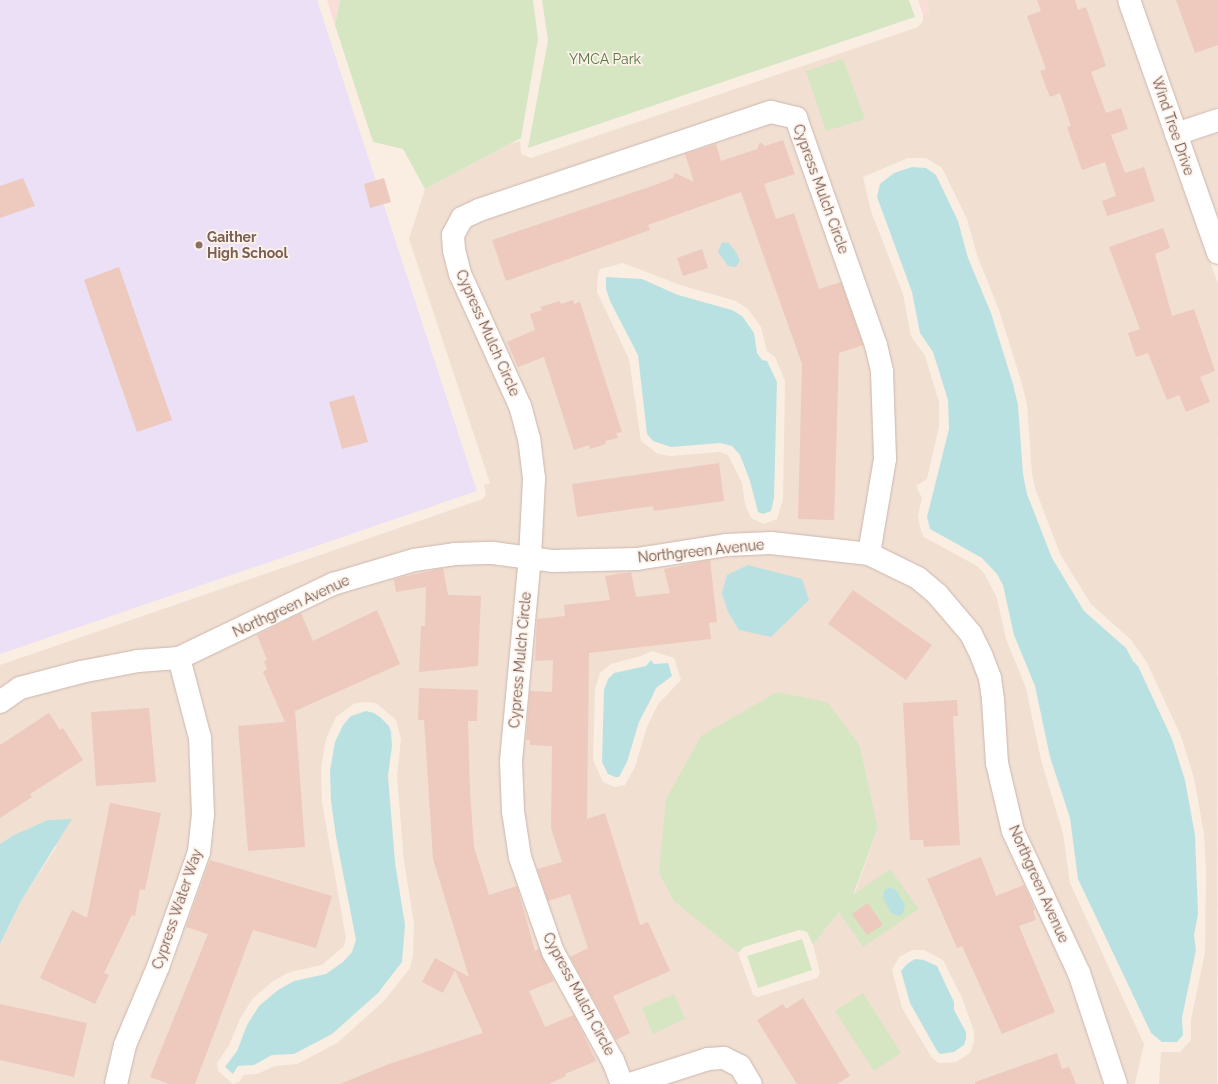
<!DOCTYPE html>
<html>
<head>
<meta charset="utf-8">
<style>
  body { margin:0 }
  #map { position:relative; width:1218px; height:1084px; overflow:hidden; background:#faeee3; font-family:Raleway,sans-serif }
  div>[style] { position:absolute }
  .residential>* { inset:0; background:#f1dfd2 }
  .commercial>* { inset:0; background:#f9ddd8 }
  .education>* { inset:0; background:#ebe0f6 }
  .green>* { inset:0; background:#d6e6c3 }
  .water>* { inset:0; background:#bae1e2 }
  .building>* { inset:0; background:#edcabd }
  .roads { filter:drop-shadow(0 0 1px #ccb7ae) drop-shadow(0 0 1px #ccb7ae) }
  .minor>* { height:22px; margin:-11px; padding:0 11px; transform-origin:11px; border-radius:11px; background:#fff }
  .dots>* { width:11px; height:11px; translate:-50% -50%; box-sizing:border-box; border:2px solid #fdf2e9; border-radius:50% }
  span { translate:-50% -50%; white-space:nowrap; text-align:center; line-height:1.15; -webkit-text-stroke:3.5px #fdf2e9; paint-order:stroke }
  .park-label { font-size:14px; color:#5a7544 }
  .street-label { font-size:14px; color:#70534c }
  .education-label { font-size:14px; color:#785e54; font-weight:700 }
  .left { translate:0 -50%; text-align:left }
</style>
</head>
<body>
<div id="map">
  <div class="residential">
    <div style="clip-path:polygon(evenodd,926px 0,1118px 0,1218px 284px,1217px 1084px,1159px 1084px,1161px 1052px,1180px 1052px,1191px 1040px,1191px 1020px,1205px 952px,1206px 871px,1204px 834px,1194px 778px,1181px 736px,1146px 661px,1131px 640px,1091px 604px,1060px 554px,1036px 491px,1032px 474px,1027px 404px,1021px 381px,999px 310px,977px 255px,967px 219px,942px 168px,926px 158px,908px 158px,863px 177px,871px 211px,903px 294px,911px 336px,925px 356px,939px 402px,939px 427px,927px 479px,916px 486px,922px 498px,918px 516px,921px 531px,924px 537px,977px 566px,984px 573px,997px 598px,1006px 639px,1026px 688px,1041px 760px,1063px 833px,1070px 883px,1144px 1044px,1135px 1084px,0 1084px,0 944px,21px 901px,57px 846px,12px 836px,0 844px,0 665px,483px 499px,486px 494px,484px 485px,490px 483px,409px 239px,425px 189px,510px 144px,520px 141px,521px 154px,531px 158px,918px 27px,923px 21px,923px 15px,930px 13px,926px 0,623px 263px,680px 285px,736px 301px,748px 309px,761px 327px,767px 351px,775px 357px,785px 381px,783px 499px,777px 519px,764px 524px,751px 518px,745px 504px,742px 483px,728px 455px,720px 452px,670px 456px,658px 454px,641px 441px,629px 359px,597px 292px,598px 274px,600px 269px,623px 263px,926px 0,748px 565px,770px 572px,771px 637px,748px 565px,926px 0,652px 651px,674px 658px,681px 680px,658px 704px,647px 727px,635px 767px,625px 785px,615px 787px,603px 782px,593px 760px,595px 689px,600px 673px,611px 664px,641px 656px,652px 651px,926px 0,366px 702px,376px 703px,396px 720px,401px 739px,397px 777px,404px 861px,414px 924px,413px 955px,410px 968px,384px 1001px,337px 1043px,297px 1064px,275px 1066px,257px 1074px,244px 1075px,239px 1082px,233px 1084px,218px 1071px,217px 1063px,229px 1045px,240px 1019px,253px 998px,273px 981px,290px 972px,322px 965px,344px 946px,346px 938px,322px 802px,321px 768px,326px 739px,336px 717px,355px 703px,366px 702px,926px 0,860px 746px,878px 829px,855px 892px,813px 945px,820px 973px,817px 978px,758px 997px,753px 995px,738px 953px,675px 901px,860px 746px,926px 0,913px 950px,924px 950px,943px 960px,962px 998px,974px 1031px,974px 1042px,970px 1053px,956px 1062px,939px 1063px,932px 1058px,902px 1008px,892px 970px,899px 957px,913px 950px)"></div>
    <div style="clip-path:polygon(1140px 0,1218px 0,1218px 107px,1182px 120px)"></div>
    <div style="clip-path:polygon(1218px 132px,1218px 222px,1190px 142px)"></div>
  </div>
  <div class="commercial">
    <div style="clip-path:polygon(327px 0,340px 0,335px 25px)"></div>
    <div style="clip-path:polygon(918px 0,926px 0,930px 13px,923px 15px)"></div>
  </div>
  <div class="education">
    <div style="clip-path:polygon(0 0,317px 0,477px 491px,0 654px)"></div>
  </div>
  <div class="green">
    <div style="clip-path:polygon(340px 0,533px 0,538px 39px,521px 138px,425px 189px,403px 149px,373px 142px,335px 25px)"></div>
    <div style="clip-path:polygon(542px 0,909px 0,915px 17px,528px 148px,548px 40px)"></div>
    <div style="clip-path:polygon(843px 59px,865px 119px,826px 131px,806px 71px)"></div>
    <div style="clip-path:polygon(777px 692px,827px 702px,860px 746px,878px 828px,853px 895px,890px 869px,919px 909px,863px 947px,839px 912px,813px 945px,807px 932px,799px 930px,744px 947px,738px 953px,674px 901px,659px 873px,666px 799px,701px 736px)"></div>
    <div style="clip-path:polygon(802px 939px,812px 970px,758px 988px,747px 956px)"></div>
    <div style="clip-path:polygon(863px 993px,901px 1053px,874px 1071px,835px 1011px)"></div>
    <div style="clip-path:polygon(674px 994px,685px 1019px,653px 1034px,642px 1008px)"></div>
  </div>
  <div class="water">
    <div style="clip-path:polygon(912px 167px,926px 168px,936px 175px,958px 221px,968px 258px,991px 313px,1013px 384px,1018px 405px,1023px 474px,1027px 494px,1052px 558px,1084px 611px,1126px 648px,1133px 661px,1138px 666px,1172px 739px,1185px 780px,1195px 835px,1198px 914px,1194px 935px,1196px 950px,1182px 1018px,1183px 1035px,1177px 1042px,1162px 1042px,1151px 1033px,1078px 879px,1070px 818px,1050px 757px,1035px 686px,1014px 635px,1003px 585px,997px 574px,982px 558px,930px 529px,927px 517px,949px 429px,948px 400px,933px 352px,920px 333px,912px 292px,877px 197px,880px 184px,894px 173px)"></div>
    <div style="clip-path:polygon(722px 242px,729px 243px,736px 252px,740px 261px,736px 267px,728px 266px,718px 252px)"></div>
    <div style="clip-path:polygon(606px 277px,642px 279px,678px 295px,732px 310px,742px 316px,754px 333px,757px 353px,762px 360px,767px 361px,777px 382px,774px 498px,771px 511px,763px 514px,758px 512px,750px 481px,740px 455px,732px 446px,720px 443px,671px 447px,653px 441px,647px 434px,638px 355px,610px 301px,606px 289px)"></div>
    <div style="clip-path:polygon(748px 565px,802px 579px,809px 600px,771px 637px,739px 630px,728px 612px,722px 593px,727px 575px)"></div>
    <div style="clip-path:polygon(651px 660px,654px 664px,668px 663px,672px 676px,656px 688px,651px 699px,639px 722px,627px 762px,619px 777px,615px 777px,608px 774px,602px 762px,604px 690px,608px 679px,614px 673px,646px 666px)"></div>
    <div style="clip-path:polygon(366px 711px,374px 713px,380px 717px,389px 726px,391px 732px,392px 746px,388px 776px,395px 862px,405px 925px,402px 962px,378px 993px,332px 1034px,294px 1054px,272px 1055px,254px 1065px,238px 1066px,233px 1074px,225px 1067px,237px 1051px,247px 1025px,259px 1006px,278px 990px,294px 981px,326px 974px,343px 962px,352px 952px,356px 940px,336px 837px,331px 801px,330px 771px,335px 742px,343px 725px,351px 716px)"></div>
    <div style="clip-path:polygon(72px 819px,21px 901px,0 944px,0 844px,12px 836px,48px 820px)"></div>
    <div style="clip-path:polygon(889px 887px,896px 890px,905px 905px,903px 914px,899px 916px,891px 913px,883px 898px,884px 891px)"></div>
    <div style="clip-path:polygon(915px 959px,924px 960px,937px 966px,954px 1002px,954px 1010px,966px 1032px,966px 1038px,964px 1045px,954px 1052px,940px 1054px,937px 1051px,910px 1003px,901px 971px,907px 964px)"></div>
  </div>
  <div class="building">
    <div style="clip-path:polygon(1037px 0,1075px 0,1078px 10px,1086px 7px,1106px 66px,1091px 72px,1106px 113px,1121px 108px,1128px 129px,1111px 135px,1125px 173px,1144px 167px,1155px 201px,1107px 216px,1102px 201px,1116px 196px,1105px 162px,1082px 170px,1067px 127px,1071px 126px,1060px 93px,1050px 97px,1040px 71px,1046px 69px,1027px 16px,1041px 11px)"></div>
    <div style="clip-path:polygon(1176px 0,1218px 0,1218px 45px,1195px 53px)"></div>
    <div style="clip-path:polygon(783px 140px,795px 174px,764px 184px,776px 219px,794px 213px,819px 289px,841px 282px,863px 345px,839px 353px,834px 520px,798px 519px,802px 364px,741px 192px,648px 225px,650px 230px,506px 281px,492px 240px,655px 185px,673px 178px,675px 173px,694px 182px,685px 154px,716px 144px,721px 161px,757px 149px,760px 142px,765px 146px)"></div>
    <div style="clip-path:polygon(23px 178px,35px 206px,0 218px,0 186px)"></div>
    <div style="clip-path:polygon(384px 178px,391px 202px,370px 208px,364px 184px)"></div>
    <div style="clip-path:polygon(1163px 228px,1170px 248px,1155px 254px,1172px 316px,1194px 309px,1215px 371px,1200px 377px,1210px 402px,1186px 412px,1179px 395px,1167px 400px,1148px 353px,1136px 357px,1128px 333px,1140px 329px,1109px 247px)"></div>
    <div style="clip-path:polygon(702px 249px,708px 268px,683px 276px,677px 258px)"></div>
    <div style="clip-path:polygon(119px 267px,172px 420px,137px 432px,84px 280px)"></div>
    <div style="clip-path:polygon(573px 300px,574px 304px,580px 302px,622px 432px,616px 433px,618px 438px,605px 441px,606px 444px,590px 449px,589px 445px,574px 450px,544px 357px,518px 367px,507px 342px,535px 330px,530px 314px,542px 310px,540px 307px,560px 301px,561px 304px)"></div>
    <div style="clip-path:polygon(354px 395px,368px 442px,342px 449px,329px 402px)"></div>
    <div style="clip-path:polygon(719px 463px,724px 501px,654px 511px,653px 506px,577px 517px,572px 484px)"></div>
    <div style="clip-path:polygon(710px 560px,717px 622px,709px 623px,711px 639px,589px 653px,587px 819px,605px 813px,640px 925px,648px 922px,670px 971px,613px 996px,630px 1033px,616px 1040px,570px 957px,588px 948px,570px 894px,548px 901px,537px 869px,562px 862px,551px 828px,552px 746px,530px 745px,530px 740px,526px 740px,530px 691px,552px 692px,553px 660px,535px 661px,537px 619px,565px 616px,564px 605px,610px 600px,605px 576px,631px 572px,636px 597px,670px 593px,664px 569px)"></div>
    <div style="clip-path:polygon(443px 568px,448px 595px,481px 596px,478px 666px,419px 672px,421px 626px,425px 626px,426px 587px,396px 592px,394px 579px)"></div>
    <div style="clip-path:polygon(853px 590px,932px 645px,906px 680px,828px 624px)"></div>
    <div style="clip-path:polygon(377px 610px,400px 664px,295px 711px,305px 847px,248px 851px,238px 726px,285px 722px,263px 672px,267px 669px,264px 661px,267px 660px,257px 635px,301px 613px,313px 641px)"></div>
    <div style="clip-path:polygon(419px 688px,478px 690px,477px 721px,468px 721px,470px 792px,474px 847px,489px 895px,517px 886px,535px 951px,539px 949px,554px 981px,529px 991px,545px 1027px,574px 1015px,596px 1061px,565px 1074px,566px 1076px,549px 1084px,340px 1084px,389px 1064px,483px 1033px,455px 970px,443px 993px,422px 982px,435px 958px,469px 977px,433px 859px,424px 720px,418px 720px)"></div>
    <div style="clip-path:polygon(957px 700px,958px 716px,953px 716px,960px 845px,924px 847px,923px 840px,910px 840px,903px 703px)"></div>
    <div style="clip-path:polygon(149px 708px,156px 782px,96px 786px,91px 712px)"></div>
    <div style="clip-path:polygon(49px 713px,60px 730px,63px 728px,83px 760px,30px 794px,32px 797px,0 818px,0 745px)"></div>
    <div style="clip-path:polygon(110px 803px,161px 813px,145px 890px,140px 889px,135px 916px,132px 915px,104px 973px,109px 975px,95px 1004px,40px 978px,72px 910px,87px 918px)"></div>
    <div style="clip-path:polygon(981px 857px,996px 896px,1024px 885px,1035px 910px,1033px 911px,1036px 920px,1019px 926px,1055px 1012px,1002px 1034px,962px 946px,957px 948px,927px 879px)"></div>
    <div style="clip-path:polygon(210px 860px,332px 896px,316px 948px,253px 930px,195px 1084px,169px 1084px,150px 1077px,208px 934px,186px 927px)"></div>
    <div style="clip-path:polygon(868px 903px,883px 925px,867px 935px,852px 914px)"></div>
    <div style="clip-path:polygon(803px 998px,850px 1076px,837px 1084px,797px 1084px,757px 1020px,783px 1004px,786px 1009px)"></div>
    <div style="clip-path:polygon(0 1004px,87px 1023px,74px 1077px,0 1060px)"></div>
    <div style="clip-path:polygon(1057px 1053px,1062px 1069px,1069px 1067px,1076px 1084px,975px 1084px,975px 1082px)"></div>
  </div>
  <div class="roads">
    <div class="minor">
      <div style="left:1129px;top:0;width:268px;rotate:70.6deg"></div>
      <div style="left:1176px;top:134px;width:44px;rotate:-18.4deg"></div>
      <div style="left:0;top:702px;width:24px;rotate:-35deg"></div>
      <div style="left:20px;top:688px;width:63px;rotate:-14.7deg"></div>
      <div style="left:81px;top:672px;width:58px;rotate:-10.9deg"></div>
      <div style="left:138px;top:661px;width:41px;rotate:-4.2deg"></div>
      <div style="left:179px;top:658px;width:171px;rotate:-25.7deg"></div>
      <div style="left:333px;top:584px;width:84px;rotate:-16.5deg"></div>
      <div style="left:414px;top:560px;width:41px;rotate:-8.3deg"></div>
      <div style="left:455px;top:554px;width:38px;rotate:-2deg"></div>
      <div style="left:493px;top:553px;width:61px;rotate:7.6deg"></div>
      <div style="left:553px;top:561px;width:84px;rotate:-1.4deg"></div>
      <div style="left:637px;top:559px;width:90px;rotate:-8.9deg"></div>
      <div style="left:726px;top:545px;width:45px;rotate:-2.5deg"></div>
      <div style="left:771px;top:543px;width:99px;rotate:6.4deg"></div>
      <div style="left:869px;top:554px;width:55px;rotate:26.1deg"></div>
      <div style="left:918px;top:578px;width:25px;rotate:40deg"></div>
      <div style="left:937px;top:594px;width:52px;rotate:49.6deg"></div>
      <div style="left:971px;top:634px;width:25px;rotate:64deg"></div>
      <div style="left:982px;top:657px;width:22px;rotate:69deg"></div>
      <div style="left:990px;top:678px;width:22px;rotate:82deg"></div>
      <div style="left:993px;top:700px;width:63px;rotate:86.4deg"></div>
      <div style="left:997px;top:763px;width:70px;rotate:76.8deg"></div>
      <div style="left:1013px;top:831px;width:157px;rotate:65.1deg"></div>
      <div style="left:1079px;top:973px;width:117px;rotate:71.6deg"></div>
      <div style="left:116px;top:1084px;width:40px;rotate:-77deg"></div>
      <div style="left:125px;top:1045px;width:85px;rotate:-67.1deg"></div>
      <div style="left:158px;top:967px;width:122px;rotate:-70.4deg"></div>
      <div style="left:199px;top:852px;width:37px;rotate:-84deg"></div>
      <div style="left:203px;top:815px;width:77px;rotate:-92.2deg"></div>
      <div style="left:200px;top:738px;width:83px;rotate:-104.7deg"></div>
      <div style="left:622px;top:1084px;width:25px;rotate:-111deg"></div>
      <div style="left:613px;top:1061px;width:124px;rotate:-118.8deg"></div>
      <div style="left:553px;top:952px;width:101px;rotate:-109.2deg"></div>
      <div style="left:520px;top:857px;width:47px;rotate:-98.7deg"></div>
      <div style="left:513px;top:811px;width:50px;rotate:-92.3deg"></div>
      <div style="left:511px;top:761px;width:204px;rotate:-84.7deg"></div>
      <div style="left:530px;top:558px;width:80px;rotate:-87.1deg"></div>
      <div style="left:534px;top:478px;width:39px;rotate:-97deg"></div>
      <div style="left:529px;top:439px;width:34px;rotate:-105deg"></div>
      <div style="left:520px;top:406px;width:145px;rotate:-114.4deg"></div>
      <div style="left:460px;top:274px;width:25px;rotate:-104deg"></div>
      <div style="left:454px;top:250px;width:15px;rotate:-94deg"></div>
      <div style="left:453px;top:235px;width:19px;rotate:-62deg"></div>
      <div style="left:462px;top:218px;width:19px;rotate:-25deg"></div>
      <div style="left:479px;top:210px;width:308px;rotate:-18.6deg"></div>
      <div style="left:771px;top:112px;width:26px;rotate:13deg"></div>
      <div style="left:796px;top:118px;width:241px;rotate:70.6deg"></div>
      <div style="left:876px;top:345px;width:28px;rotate:77deg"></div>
      <div style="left:882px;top:372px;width:87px;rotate:88deg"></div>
      <div style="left:885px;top:459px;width:96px;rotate:99.6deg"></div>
      <div style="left:630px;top:1084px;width:82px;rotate:-17.8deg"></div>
      <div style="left:708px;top:1059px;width:16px;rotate:-4deg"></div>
      <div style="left:724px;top:1058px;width:18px;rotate:27deg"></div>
      <div style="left:740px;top:1066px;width:21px;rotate:59deg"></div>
    </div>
  </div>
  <div class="dots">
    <div style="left:199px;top:245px;background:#8d6e63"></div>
  </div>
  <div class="park-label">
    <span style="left:605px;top:59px">YMCA Park</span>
  </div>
  <div class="street-label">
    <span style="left:1173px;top:126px;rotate:71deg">Wind Tree Drive</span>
    <span style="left:821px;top:189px;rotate:70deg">Cypress Mulch Circle</span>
    <span style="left:488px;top:333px;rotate:66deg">Cypress Mulch Circle</span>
    <span style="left:701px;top:551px;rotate:-6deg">Northgreen Avenue</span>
    <span style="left:291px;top:606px;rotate:-25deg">Northgreen Avenue</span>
    <span style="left:520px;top:660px;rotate:-85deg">Cypress Mulch Circle</span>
    <span style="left:1039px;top:884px;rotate:66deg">Northgreen Avenue</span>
    <span style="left:177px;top:909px;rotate:-71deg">Cypress Water Way</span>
    <span style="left:579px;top:994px;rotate:62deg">Cypress Mulch Circle</span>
  </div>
  <div class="education-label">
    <span class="left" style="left:207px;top:245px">Gaither<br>High School</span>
  </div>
</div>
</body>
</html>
